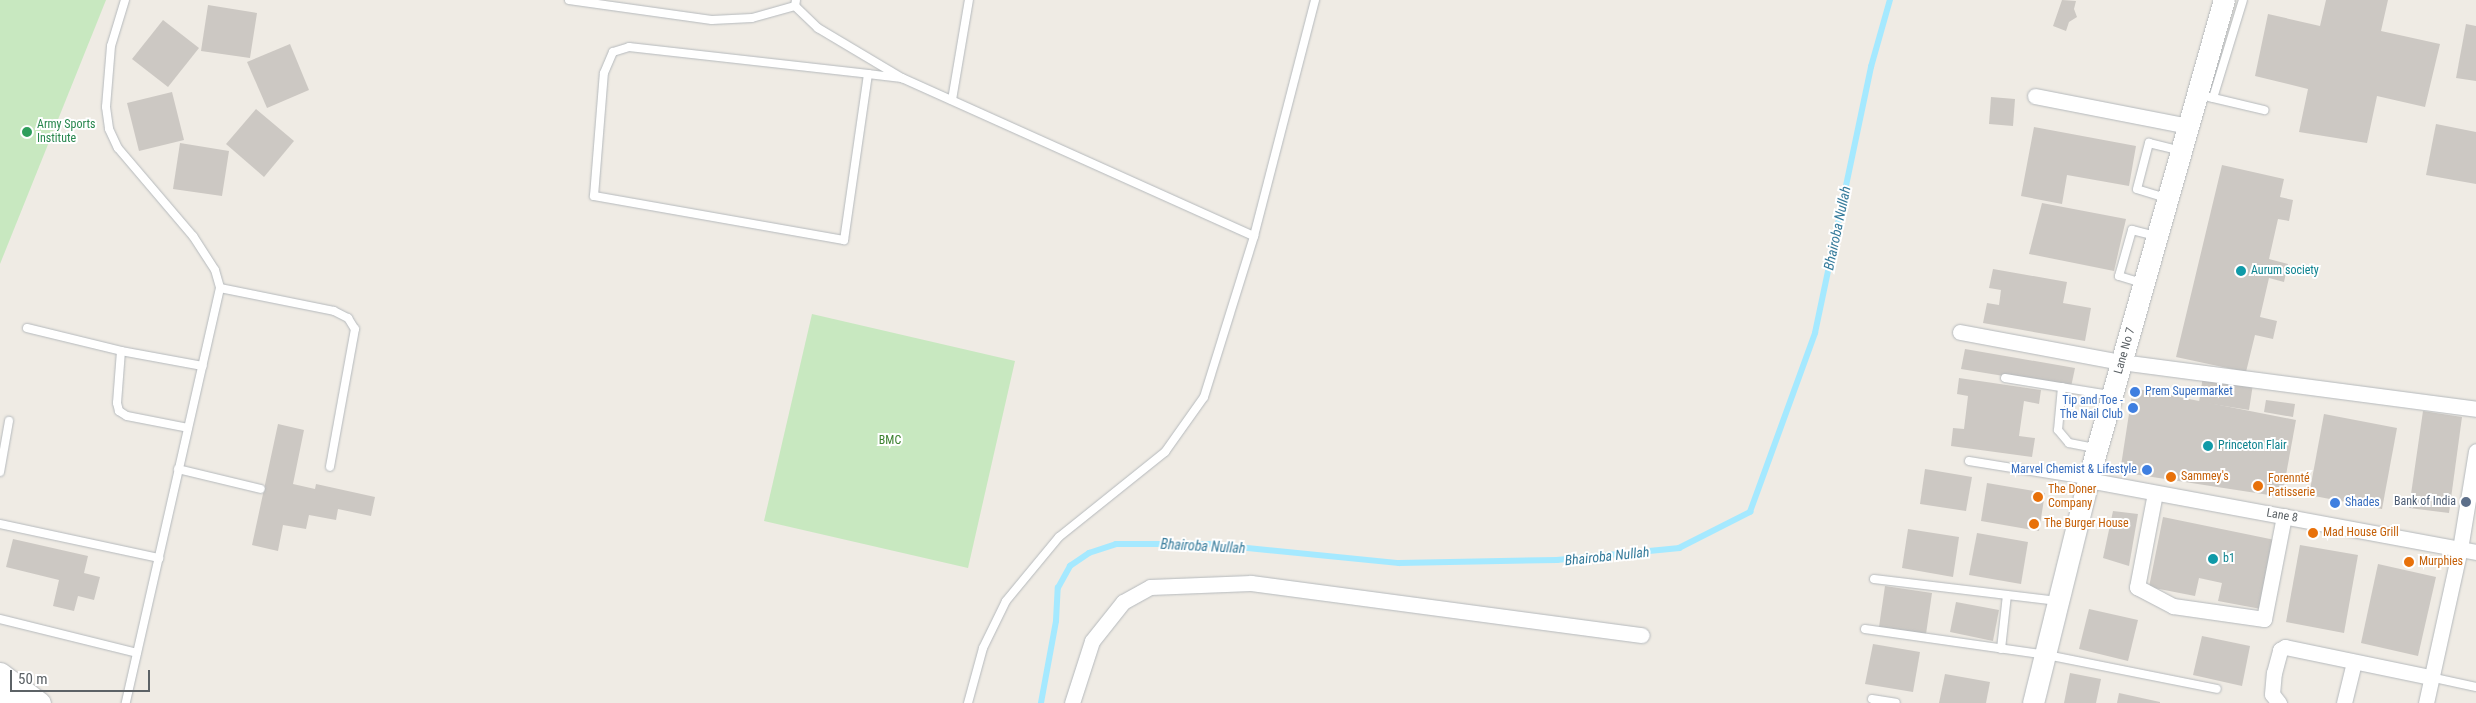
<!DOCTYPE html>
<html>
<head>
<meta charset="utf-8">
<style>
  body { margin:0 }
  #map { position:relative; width:2476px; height:703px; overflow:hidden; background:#efebe4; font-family:"Roboto Condensed",sans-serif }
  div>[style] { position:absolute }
  .green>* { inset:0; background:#c8e8c0 }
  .stream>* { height:5.5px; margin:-2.75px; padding:0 2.75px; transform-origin:2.75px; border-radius:2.75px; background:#a5e9ff }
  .building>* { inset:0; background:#ccc8c3 }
  .roads { filter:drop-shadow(0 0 1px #b5b9bc) drop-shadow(0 0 1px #b5b9bc) }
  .lane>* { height:8px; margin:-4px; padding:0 4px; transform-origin:4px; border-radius:4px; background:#fff }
  .street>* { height:15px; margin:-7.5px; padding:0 7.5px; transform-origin:7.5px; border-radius:7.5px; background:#fff }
  .secondary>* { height:21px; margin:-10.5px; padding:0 10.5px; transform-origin:10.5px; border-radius:10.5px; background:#fff }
  .dots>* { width:14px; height:14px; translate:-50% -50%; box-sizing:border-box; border:2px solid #fff; border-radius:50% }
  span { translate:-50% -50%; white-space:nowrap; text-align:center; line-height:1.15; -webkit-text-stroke:4px #fff; paint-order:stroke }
  .leisure-label { font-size:12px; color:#27864d }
  .left { translate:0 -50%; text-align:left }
  .culture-label { font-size:12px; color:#0d838f }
  .street-label { font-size:12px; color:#5c6266 }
  .shop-label { font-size:12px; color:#366cbe }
  .right { translate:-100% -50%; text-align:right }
  .park-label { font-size:12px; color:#3c8130 }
  .food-label { font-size:12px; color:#c56008 }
  .service-label { font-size:12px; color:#4e5e75 }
  .water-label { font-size:14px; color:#357b9b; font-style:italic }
  .scale { position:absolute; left:10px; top:670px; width:140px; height:22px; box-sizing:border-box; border:2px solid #5c6266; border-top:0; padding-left:6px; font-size:15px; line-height:18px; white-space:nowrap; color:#5c6266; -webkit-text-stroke:4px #fff; paint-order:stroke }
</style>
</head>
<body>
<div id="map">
  <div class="green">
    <div style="clip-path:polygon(0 0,106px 0,0 264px)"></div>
    <div style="clip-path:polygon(812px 314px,1015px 361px,968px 568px,764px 521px)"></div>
  </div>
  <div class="stream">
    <div style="left:1041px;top:703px;width:83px;rotate:-79.6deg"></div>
    <div style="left:1056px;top:621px;width:33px;rotate:-87deg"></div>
    <div style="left:1058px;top:588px;width:25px;rotate:-61deg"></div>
    <div style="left:1070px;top:566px;width:23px;rotate:-34deg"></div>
    <div style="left:1089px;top:553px;width:28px;rotate:-18deg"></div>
    <div style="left:1116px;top:544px;width:92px"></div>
    <div style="left:1208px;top:544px;width:192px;rotate:5.7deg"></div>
    <div style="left:1399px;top:563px;width:158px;rotate:-1.1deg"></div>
    <div style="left:1557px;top:560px;width:123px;rotate:-5.6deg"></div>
    <div style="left:1679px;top:548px;width:80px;rotate:-26.9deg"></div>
    <div style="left:1750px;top:512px;width:190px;rotate:-70deg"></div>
    <div style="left:1815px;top:333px;width:272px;rotate:-78.1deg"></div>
    <div style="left:1871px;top:67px;width:70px;rotate:-74.2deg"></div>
  </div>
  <div class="building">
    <div style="clip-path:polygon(2062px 0,2076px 1px,2074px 9px,2077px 17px,2069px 22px,2066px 31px,2053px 26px)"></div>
    <div style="clip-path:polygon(2326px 0,2388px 0,2381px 31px,2440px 44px,2425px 107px,2377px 96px,2367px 143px,2299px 132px,2308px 89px,2255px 76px,2268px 14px,2320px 26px)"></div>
    <div style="clip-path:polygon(208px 5px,257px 13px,250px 58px,201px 51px)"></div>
    <div style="clip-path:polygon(163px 20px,199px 48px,168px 87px,132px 59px)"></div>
    <div style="clip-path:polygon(2466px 24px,2476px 26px,2476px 81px,2456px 78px)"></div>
    <div style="clip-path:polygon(290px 44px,309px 90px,267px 108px,247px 62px)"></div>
    <div style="clip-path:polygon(172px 92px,184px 140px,139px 151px,127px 103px)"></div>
    <div style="clip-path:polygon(1991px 97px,2015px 99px,2013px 126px,1989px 124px)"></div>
    <div style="clip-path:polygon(256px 109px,294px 141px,264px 177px,226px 144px)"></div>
    <div style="clip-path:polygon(2436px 124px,2476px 132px,2476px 184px,2426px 175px)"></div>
    <div style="clip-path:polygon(2034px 127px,2136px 146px,2129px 186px,2067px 175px,2062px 204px,2021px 196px)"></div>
    <div style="clip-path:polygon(180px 143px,229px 151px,222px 196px,173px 189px)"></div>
    <div style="clip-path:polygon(2222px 165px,2284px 179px,2280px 197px,2293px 200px,2289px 221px,2278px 219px,2269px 259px,2288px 264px,2284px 282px,2269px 278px,2260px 317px,2277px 321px,2273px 339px,2255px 335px,2246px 372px,2176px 357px)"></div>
    <div style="clip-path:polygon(2042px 203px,2126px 219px,2114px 271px,2029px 254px)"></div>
    <div style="clip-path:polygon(1993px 269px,2067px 282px,2063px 303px,2091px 308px,2085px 341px,1983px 323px,1987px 303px,1999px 305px,2001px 290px,1989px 288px)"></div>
    <div style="clip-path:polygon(1965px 349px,2075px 368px,2071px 387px,1961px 369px)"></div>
    <div style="clip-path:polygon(2203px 376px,2253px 384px,2249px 410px,2199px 402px)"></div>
    <div style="clip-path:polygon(1959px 378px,2041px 390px,2039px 404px,2024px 401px,2019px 436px,2035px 438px,2032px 457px,1951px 446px,1953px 428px,1964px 429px,1968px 396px,1957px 394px)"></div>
    <div style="clip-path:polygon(2133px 388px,2296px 420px,2282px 497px,2120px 472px)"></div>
    <div style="clip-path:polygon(2266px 400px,2295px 404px,2293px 417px,2264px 412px)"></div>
    <div style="clip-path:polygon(2423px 411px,2462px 417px,2449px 513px,2409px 508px)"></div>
    <div style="clip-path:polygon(2324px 414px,2397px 428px,2382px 509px,2309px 495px)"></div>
    <div style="clip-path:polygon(278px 424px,304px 430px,293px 484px,315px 489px,316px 484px,375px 497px,371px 516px,338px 509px,336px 520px,309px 515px,306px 529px,283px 525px,278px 551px,252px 545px)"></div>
    <div style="clip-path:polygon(1925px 469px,1972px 477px,1966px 511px,1920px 504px)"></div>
    <div style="clip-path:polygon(1987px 483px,2045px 493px,2039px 531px,1981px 521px)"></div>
    <div style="clip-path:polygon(2113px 511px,2138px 514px,2129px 566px,2103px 558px)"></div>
    <div style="clip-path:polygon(2163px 517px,2275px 540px,2261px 609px,2218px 601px,2222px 583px,2199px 578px,2195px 596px,2149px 587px)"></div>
    <div style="clip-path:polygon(1908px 529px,1959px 537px,1953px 577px,1902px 568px)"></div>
    <div style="clip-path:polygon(1977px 533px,2028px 542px,2021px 584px,1969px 575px)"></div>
    <div style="clip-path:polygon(13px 539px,88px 556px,84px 573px,100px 577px,94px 600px,78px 596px,74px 611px,53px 606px,59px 580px,6px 567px)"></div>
    <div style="clip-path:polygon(2300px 545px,2358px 555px,2344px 633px,2286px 622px)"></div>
    <div style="clip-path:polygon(2378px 564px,2436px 577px,2418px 656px,2361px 643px)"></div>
    <div style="clip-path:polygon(1885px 586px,1932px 593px,1926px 634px,1879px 627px)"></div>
    <div style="clip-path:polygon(1956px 602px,1999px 610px,1993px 641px,1950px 632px)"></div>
    <div style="clip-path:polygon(2089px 609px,2138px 620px,2128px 661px,2079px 649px)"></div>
    <div style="clip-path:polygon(2202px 636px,2250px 646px,2242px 686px,2193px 675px)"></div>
    <div style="clip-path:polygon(1873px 644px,1920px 652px,1913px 692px,1865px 684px)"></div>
    <div style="clip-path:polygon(2070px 673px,2101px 679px,2096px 703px,2064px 703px)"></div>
    <div style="clip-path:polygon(1945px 674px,1990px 682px,1986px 703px,1939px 703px)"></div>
    <div style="clip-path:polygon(2119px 693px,2160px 702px,2160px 703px,2117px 703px)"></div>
  </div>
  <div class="roads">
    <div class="lane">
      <div style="left:125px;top:0;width:48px;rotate:106.9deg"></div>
      <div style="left:111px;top:46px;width:61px;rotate:94.7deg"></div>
      <div style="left:106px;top:107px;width:22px;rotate:82deg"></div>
      <div style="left:109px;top:129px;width:21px;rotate:65deg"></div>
      <div style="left:118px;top:148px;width:116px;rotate:49.6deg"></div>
      <div style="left:193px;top:236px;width:40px;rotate:57.1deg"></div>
      <div style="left:215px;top:270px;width:19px;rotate:74deg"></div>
      <div style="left:220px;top:288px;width:426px;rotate:102.8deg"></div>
      <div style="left:569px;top:0;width:144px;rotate:8deg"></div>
      <div style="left:712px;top:20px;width:40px;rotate:-2.9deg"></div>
      <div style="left:752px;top:18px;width:45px;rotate:-15.6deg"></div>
      <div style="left:796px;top:0;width:6px;rotate:99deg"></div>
      <div style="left:795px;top:6px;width:32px;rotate:44deg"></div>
      <div style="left:818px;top:28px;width:98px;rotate:30.8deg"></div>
      <div style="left:902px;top:78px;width:386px;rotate:24.2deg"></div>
      <div style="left:868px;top:74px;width:168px;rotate:98.2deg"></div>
      <div style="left:844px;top:240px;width:254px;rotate:-170deg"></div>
      <div style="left:594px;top:196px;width:123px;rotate:-85.4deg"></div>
      <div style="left:604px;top:73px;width:23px;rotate:-67deg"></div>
      <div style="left:613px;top:52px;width:17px;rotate:-17deg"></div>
      <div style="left:629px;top:47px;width:241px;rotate:6.4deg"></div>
      <div style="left:868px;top:74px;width:34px;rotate:7deg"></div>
      <div style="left:2209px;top:97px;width:57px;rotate:13.3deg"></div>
      <div style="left:2213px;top:98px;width:102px;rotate:-73deg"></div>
      <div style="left:952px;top:100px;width:101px;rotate:-80.4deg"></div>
      <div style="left:2166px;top:198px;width:30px;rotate:-163deg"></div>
      <div style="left:2137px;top:189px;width:48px;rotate:-75.4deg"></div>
      <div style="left:2149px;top:143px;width:32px;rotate:14deg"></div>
      <div style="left:2142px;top:283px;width:24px;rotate:-163deg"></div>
      <div style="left:2119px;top:276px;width:48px;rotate:-74.2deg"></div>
      <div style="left:2132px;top:230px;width:25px;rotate:14deg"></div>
      <div style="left:220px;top:288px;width:116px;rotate:11.4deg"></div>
      <div style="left:334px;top:311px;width:16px;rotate:27deg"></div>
      <div style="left:348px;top:318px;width:13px;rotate:58deg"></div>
      <div style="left:355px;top:329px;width:140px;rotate:100.3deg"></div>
      <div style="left:27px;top:328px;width:97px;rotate:13.7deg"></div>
      <div style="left:121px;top:351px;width:83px;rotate:10.4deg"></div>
      <div style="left:121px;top:351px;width:52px;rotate:94.4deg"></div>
      <div style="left:117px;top:403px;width:8px;rotate:76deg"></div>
      <div style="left:119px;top:411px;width:9px;rotate:32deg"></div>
      <div style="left:127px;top:416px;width:62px;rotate:11.1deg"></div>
      <div style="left:2005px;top:378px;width:106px;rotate:9.2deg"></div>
      <div style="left:2062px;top:387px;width:43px;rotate:95.3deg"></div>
      <div style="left:2058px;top:430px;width:17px;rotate:50deg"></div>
      <div style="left:2069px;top:443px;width:26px;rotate:11deg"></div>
      <div style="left:1969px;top:461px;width:119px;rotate:9.2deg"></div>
      <div style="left:178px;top:469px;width:85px;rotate:13.5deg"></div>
      <div style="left:0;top:472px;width:52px;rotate:-80deg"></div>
      <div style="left:0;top:524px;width:163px;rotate:12.1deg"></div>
      <div style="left:1874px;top:579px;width:185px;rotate:6.8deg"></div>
      <div style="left:0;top:619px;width:141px;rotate:13.9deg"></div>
      <div style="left:1865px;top:629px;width:184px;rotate:8.1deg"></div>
      <div style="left:2047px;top:655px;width:173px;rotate:11.3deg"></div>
      <div style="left:2001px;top:649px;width:54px;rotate:-83.7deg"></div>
      <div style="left:2430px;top:677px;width:47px;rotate:12.3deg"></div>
      <div style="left:1872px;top:699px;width:24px;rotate:9deg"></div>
      <div style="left:968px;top:703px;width:57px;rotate:-74.7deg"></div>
      <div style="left:983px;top:648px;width:52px;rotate:-63.9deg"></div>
      <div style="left:1006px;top:601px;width:83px;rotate:-50.4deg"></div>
      <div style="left:1059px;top:537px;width:136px;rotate:-38.7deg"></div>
      <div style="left:1165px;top:452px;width:67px;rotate:-54.7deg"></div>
      <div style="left:1204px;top:397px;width:169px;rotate:-72.7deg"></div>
      <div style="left:1254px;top:236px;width:244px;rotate:-75.5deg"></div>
    </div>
    <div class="street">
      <div style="left:2035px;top:96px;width:156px;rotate:11.1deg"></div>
      <div style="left:1960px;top:332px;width:164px;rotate:10.6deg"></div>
      <div style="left:2121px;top:362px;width:358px;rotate:7.5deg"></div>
      <div style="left:2088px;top:480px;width:395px;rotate:10.5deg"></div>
      <div style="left:2155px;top:493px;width:96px;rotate:100.8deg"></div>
      <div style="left:2137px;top:587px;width:41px;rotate:27.8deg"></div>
      <div style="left:2173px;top:606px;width:92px;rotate:8.1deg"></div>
      <div style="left:2264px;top:619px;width:105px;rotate:-79deg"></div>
      <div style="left:1072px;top:703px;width:65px;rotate:-72.1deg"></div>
      <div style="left:1092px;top:641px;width:50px;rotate:-51.5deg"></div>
      <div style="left:1123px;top:602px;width:31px;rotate:-29deg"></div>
      <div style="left:1150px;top:587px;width:101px;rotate:-2.3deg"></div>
      <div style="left:1251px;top:583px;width:394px;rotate:7.6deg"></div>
      <div style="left:2279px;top:703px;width:11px;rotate:-128deg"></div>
      <div style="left:2272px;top:694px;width:21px;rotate:-85deg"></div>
      <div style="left:2274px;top:673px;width:24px;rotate:-75deg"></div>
      <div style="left:2280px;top:650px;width:6px;rotate:-31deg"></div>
      <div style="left:2285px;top:647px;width:148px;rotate:11.7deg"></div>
      <div style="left:2344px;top:703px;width:42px;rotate:-76.3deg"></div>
      <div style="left:2426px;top:703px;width:158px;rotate:-77.6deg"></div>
      <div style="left:2460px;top:549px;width:99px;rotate:-80.7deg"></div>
    </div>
    <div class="secondary">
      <div style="left:0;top:673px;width:50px;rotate:36.9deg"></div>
      <div style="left:0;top:695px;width:14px;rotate:36deg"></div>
      <div style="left:2033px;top:703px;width:230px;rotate:-76.1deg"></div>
      <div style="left:2088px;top:480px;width:499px;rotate:-74.2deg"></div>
    </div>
  </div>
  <div class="dots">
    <div style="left:27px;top:132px;background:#2e9e5b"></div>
    <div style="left:2241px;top:271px;background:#0f9aa8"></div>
    <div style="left:2135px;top:392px;background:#3f7fe0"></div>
    <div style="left:2133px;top:408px;background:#3f7fe0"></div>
    <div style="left:2208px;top:446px;background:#0f9aa8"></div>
    <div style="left:2147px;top:470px;background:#3f7fe0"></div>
    <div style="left:2171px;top:477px;background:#e8710a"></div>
    <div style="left:2258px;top:486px;background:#e8710a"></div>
    <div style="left:2038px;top:497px;background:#e8710a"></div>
    <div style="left:2466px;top:502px;background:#5c6f8a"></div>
    <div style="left:2335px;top:503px;background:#3f7fe0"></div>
    <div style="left:2034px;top:524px;background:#e8710a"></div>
    <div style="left:2313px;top:533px;background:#e8710a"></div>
    <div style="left:2213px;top:559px;background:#0f9aa8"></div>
    <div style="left:2409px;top:562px;background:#e8710a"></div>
  </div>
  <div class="leisure-label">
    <span class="left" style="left:37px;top:132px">Army Sports<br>Institute</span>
  </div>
  <div class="culture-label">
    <span class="left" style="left:2251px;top:271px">Aurum society</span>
    <span class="left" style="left:2218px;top:446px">Princeton Flair</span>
    <span class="left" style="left:2223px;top:559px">b1</span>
  </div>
  <div class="street-label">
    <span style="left:2125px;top:351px;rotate:-74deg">Lane No 7</span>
    <span style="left:2282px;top:516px;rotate:10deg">Lane 8</span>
  </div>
  <div class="shop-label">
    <span class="left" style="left:2145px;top:392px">Prem Supermarket</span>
    <span class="right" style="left:2123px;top:408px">Tip and Toe -<br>The Nail Club</span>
    <span class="right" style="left:2137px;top:470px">Marvel Chemist &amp; Lifestyle</span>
    <span class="left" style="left:2345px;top:503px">Shades</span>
  </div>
  <div class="park-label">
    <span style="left:890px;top:441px">BMC</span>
  </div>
  <div class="food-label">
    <span class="left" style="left:2181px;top:477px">Sammey's</span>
    <span class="left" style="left:2268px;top:486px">Forennté<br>Patisserie</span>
    <span class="left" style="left:2048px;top:497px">The Doner<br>Company</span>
    <span class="left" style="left:2044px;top:524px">The Burger House</span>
    <span class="left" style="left:2323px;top:533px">Mad House Grill</span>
    <span class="left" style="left:2419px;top:562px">Murphies</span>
  </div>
  <div class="service-label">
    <span class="right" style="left:2456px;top:502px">Bank of India</span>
  </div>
  <div class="water-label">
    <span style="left:1837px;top:228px;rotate:-78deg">Bhairoba Nullah</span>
    <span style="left:1203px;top:546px;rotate:3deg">Bhairoba Nullah</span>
    <span style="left:1607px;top:556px;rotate:-6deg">Bhairoba Nullah</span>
  </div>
  <div class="scale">50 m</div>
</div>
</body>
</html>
